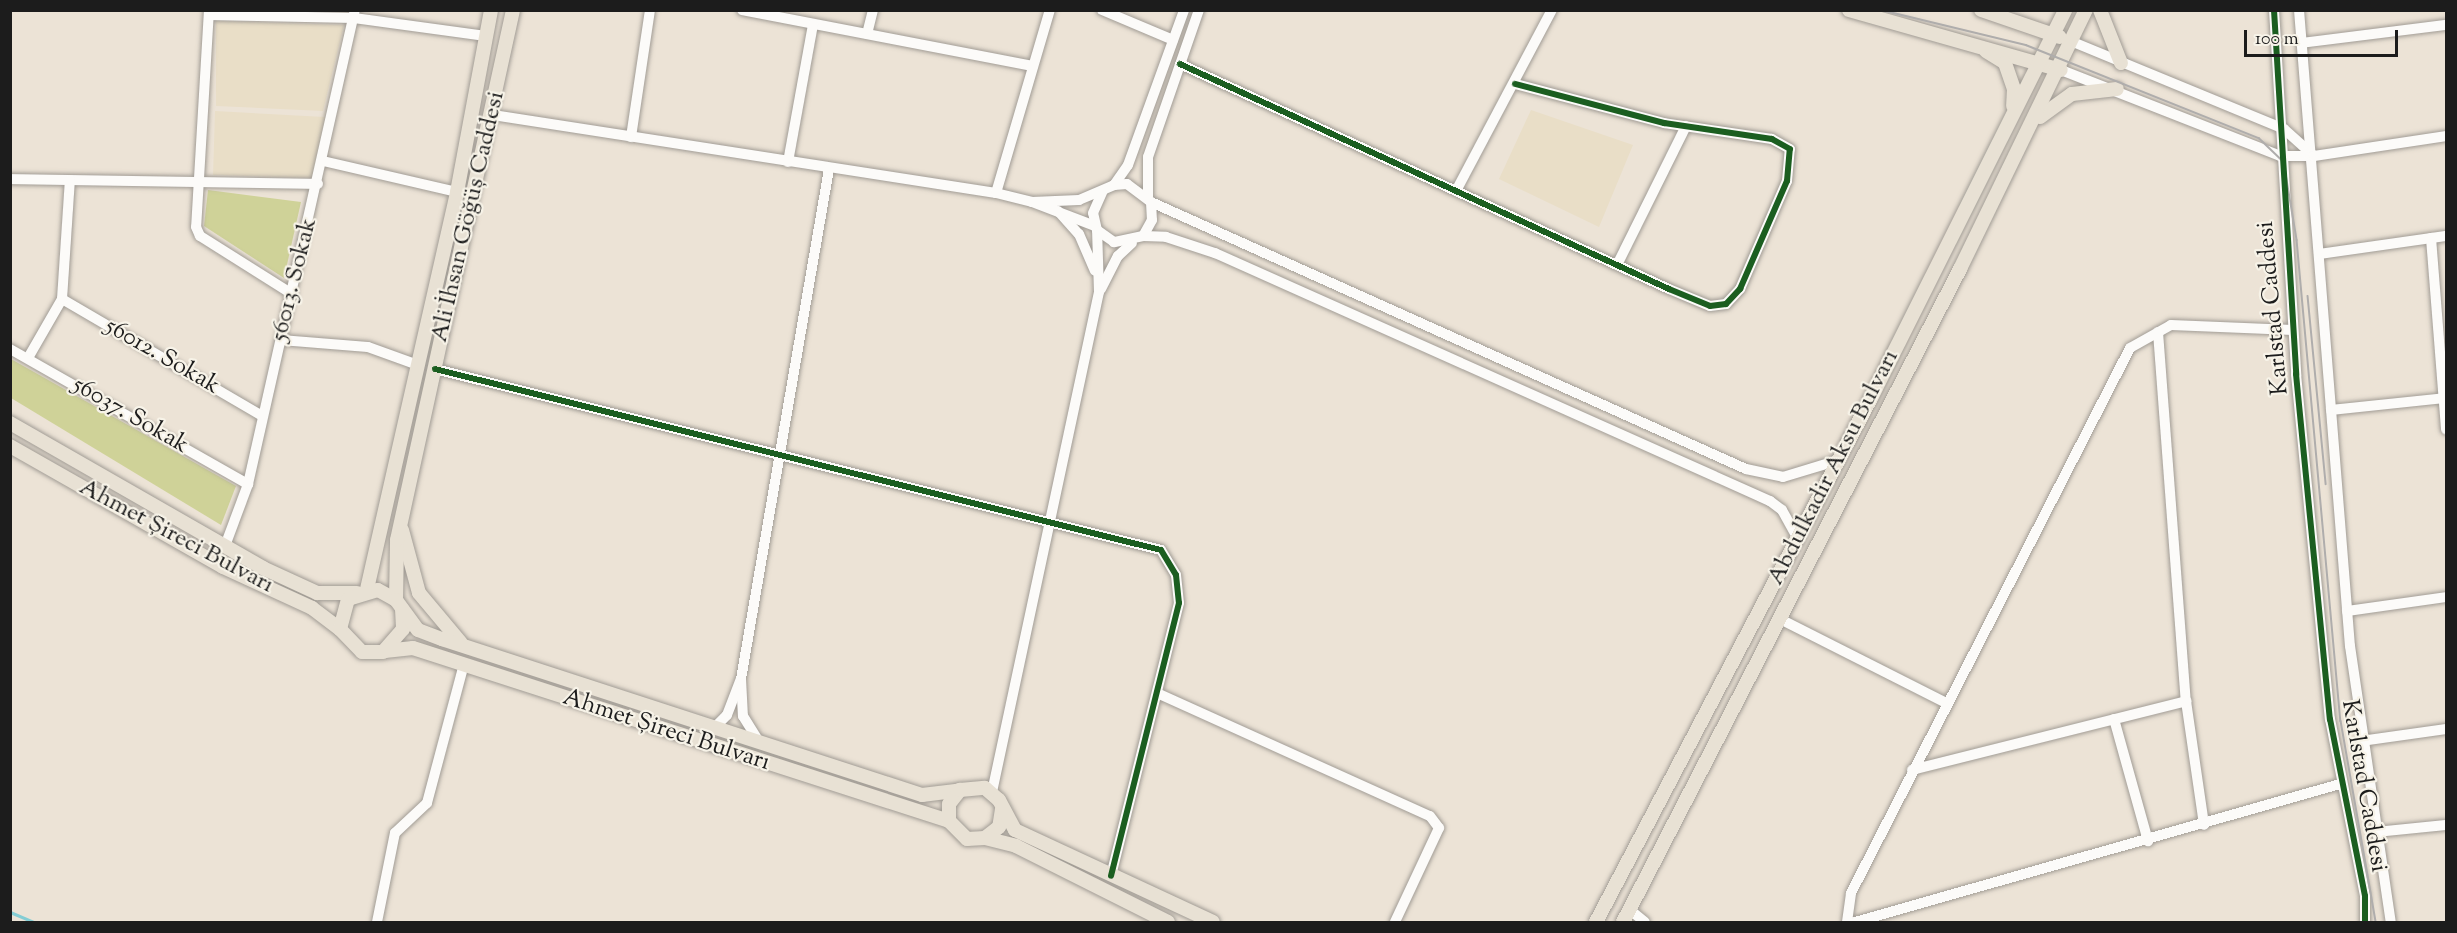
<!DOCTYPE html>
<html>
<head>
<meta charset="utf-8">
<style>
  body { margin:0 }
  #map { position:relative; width:2457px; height:933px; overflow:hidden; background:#ece3d6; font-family:"Sorts Mill Goudy",serif }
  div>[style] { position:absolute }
  .built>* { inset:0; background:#e9dec7 }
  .green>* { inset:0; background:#cfd298 }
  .stream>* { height:3px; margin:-1.5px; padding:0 1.5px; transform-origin:1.5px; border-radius:1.5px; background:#84cdd4 }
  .roads { filter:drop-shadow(0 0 2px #a19c95) drop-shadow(0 0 2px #a19c95) }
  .minor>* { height:10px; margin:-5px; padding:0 5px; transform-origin:5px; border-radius:5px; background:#fcfbf9 }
  .major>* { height:14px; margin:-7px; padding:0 7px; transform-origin:7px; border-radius:7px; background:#e8e1d4 }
  .tram>* { height:1.5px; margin:-0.75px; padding:0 0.75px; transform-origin:0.75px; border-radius:0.75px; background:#afadac }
  .cycleway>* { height:6px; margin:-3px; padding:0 3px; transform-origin:3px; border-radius:3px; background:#1b5e20 }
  span { translate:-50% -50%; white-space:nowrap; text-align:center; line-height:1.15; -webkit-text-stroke:4.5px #f7f3e8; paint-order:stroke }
  .street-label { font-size:24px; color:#1c1c1c }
  .frame { position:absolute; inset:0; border:12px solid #1c1c1c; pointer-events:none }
  .scale { position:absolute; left:2244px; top:30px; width:154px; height:27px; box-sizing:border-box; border:3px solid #1c1c1c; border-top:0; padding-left:8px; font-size:18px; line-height:21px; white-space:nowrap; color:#1c1c1c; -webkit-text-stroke:4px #f7f3e8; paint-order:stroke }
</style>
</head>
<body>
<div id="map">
  <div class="built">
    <div style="clip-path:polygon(216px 21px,344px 25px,323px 111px,216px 106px)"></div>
    <div style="clip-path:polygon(1531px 110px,1633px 145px,1599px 227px,1499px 179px)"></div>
    <div style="clip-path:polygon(215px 111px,325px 117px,313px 178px,213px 175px)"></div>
  </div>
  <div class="green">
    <div style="clip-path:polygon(208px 190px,301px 202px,284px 278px,204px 226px)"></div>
    <div style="clip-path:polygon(11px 359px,236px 486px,221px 525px,11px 398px)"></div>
  </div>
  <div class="stream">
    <div style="left:10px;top:912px;width:26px;rotate:23deg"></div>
  </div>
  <div class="roads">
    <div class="minor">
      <div style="left:209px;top:10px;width:217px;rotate:93.4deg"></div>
      <div style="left:196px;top:227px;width:10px;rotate:66deg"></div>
      <div style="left:200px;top:236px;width:109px;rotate:32.2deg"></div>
      <div style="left:742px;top:10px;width:296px;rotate:10.9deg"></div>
      <div style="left:1102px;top:10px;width:77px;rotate:22.9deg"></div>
      <div style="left:2274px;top:10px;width:365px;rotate:86.5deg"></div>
      <div style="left:2296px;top:374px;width:347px;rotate:84.4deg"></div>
      <div style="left:2330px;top:719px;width:180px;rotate:78.8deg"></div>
      <div style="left:2365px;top:896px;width:26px;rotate:90deg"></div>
      <div style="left:2299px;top:10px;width:638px;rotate:85.42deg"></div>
      <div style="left:2350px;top:646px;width:279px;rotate:81.6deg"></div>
      <div style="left:209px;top:15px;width:145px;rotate:1.2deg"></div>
      <div style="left:354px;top:18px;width:133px;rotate:7.8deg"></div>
      <div style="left:867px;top:34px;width:25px;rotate:-76deg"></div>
      <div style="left:2073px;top:42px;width:228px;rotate:22.4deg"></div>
      <div style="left:2284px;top:129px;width:40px;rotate:42deg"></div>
      <div style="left:2301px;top:43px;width:146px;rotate:-7.1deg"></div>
      <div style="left:1180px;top:64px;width:538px;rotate:24.71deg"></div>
      <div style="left:1669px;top:289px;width:44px;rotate:22.5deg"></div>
      <div style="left:1710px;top:306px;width:16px;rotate:-7deg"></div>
      <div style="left:1726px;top:304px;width:21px;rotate:-47deg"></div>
      <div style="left:1740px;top:289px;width:118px;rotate:-66.5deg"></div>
      <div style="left:1787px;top:181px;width:32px;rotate:-85deg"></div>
      <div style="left:1790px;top:149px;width:21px;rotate:-151deg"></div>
      <div style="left:1772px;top:139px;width:109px;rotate:-171.6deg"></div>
      <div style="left:1664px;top:123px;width:154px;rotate:-165.3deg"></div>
      <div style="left:2061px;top:70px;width:235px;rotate:21.4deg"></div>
      <div style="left:2280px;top:156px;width:34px"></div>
      <div style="left:2314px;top:156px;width:134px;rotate:-8.6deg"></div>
      <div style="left:493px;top:115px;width:509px;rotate:8.81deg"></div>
      <div style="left:996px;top:193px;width:191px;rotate:-73.6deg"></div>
      <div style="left:631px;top:137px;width:128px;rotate:-81.5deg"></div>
      <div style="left:323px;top:161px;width:138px;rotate:13deg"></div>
      <div style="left:788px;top:162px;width:139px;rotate:-79.7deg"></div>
      <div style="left:10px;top:179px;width:308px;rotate:0.9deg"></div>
      <div style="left:1114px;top:185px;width:24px;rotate:-55deg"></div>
      <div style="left:1128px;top:165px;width:165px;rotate:-70.1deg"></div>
      <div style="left:1456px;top:191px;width:205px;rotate:-62.1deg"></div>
      <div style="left:996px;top:193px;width:37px;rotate:14deg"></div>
      <div style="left:1148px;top:197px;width:40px;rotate:-90deg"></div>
      <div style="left:1148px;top:157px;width:156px;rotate:-70.9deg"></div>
      <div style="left:1151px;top:202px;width:652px;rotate:24.17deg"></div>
      <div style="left:1746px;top:469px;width:38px;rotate:12deg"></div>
      <div style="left:1783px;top:477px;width:59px;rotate:-16.9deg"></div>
      <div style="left:1058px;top:211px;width:31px;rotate:48deg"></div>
      <div style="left:1079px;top:234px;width:40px;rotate:66.6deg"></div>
      <div style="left:1095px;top:226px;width:67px;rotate:-159.1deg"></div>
      <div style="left:1032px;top:202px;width:47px;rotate:-2.4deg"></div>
      <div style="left:1079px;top:200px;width:38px;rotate:-23deg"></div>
      <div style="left:1114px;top:185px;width:13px;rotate:-4deg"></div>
      <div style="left:1127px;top:184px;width:30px;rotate:37deg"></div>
      <div style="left:1151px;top:202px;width:18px;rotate:87deg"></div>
      <div style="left:1152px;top:220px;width:18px;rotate:119deg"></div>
      <div style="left:1143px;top:236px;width:30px;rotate:168deg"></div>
      <div style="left:1114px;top:242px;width:21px;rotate:-145deg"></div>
      <div style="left:1097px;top:230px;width:17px;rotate:-103deg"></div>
      <div style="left:1093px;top:213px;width:24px;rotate:-66deg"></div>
      <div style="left:1143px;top:236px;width:23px;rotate:2deg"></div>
      <div style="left:1166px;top:237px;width:52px;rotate:18.1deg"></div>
      <div style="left:1215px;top:253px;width:608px;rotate:24.08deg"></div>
      <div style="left:1770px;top:501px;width:15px;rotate:37deg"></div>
      <div style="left:1782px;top:510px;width:33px;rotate:61deg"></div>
      <div style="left:2431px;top:238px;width:192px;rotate:85.5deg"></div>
      <div style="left:2319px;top:254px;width:128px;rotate:-8.1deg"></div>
      <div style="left:1617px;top:265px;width:155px;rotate:-63.6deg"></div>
      <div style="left:1101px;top:289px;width:37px;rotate:-63deg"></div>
      <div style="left:1118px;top:256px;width:19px;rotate:-43deg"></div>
      <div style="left:62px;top:299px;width:232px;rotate:30.3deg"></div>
      <div style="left:2158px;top:332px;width:370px;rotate:85.7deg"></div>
      <div style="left:2186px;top:701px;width:125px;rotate:81.7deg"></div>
      <div style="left:281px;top:340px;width:87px;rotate:4.6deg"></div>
      <div style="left:368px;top:347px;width:53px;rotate:19.8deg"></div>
      <div style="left:10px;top:349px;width:274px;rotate:29.6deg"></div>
      <div style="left:28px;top:358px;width:68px;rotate:-60deg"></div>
      <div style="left:62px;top:299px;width:119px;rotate:-86.2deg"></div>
      <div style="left:435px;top:369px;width:748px;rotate:14deg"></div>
      <div style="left:1161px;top:550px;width:29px;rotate:59deg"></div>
      <div style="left:1176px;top:575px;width:28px;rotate:84deg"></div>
      <div style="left:1179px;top:603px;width:281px;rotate:104deg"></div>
      <div style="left:2331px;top:410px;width:116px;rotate:-6deg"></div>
      <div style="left:225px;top:546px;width:66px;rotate:-69.6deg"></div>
      <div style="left:248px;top:484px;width:486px;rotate:-77.3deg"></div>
      <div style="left:2347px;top:611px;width:100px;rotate:-8deg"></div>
      <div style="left:1782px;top:620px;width:184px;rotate:26.8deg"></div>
      <div style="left:741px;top:679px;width:518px;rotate:-80.21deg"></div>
      <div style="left:1157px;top:693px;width:299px;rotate:24.3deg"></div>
      <div style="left:1430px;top:816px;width:15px;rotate:53deg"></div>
      <div style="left:1439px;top:828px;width:104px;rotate:115.1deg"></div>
      <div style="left:2114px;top:719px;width:127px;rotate:74.4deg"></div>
      <div style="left:712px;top:730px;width:21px;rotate:-45deg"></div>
      <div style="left:727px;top:715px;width:39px;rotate:-69deg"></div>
      <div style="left:741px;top:679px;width:37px;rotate:87deg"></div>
      <div style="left:743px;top:716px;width:32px;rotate:58deg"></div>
      <div style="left:2361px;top:741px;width:86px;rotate:-8deg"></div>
      <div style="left:1912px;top:770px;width:283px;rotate:-14.1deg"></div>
      <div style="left:992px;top:792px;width:511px;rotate:-77.92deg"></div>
      <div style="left:1099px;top:292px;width:62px;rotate:-91.8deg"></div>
      <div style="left:2376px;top:832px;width:70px;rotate:-5.7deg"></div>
      <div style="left:1630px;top:910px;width:19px;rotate:39deg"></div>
      <div style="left:377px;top:922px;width:91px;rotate:-78.6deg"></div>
      <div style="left:395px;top:833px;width:44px;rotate:-43.2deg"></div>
      <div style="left:427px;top:803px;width:144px;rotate:-75.1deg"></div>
      <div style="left:1847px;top:922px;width:29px;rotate:-82deg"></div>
      <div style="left:1851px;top:893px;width:612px;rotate:-62.89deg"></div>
      <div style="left:2130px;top:348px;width:47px;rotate:-29.3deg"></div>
      <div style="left:2171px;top:325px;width:122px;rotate:2.3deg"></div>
      <div style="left:1855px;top:922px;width:504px;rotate:-15.88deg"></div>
    </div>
    <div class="major">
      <div style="left:1849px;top:10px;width:220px;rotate:15.8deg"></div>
      <div style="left:1981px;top:10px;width:83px;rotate:18.9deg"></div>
      <div style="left:2100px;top:10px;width:57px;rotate:68.4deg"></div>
      <div style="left:1986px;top:51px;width:22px;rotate:32deg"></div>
      <div style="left:2005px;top:63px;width:28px;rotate:71deg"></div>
      <div style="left:2014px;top:89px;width:17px;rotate:93deg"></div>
      <div style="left:2040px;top:117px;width:39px;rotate:-36deg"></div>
      <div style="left:2072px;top:94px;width:45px;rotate:-6.3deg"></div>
      <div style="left:10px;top:423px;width:292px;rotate:29.8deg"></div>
      <div style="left:263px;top:568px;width:60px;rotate:24.8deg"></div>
      <div style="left:317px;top:593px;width:40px"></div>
      <div style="left:10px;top:446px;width:245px;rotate:29.6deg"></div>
      <div style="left:223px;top:567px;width:98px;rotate:24.7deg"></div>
      <div style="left:312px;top:608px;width:35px;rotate:37deg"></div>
      <div style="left:402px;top:530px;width:65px;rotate:74.9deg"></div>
      <div style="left:419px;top:593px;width:65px;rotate:50deg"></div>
      <div style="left:367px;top:589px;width:407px;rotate:-77.2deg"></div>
      <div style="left:457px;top:192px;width:185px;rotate:-79.4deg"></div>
      <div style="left:396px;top:600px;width:60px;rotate:-89deg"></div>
      <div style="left:397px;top:540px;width:543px;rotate:-77.65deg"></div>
      <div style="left:402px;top:609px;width:20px;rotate:87deg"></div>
      <div style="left:403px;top:629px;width:30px;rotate:131deg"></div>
      <div style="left:383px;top:652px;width:21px;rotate:180deg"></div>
      <div style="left:362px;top:652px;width:32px;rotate:-134deg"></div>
      <div style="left:340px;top:629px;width:31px;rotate:-75deg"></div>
      <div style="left:348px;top:599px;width:31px;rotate:-17deg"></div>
      <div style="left:378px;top:590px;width:21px;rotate:29deg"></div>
      <div style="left:396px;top:600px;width:37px;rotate:54deg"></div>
      <div style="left:418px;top:630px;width:26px;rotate:21deg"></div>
      <div style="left:442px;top:639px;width:505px;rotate:18deg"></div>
      <div style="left:922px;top:795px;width:38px;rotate:-7deg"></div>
      <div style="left:385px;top:651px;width:28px;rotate:-6deg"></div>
      <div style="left:413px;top:648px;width:563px;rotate:17.89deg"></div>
      <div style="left:1002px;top:809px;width:18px;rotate:99deg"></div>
      <div style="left:999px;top:827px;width:18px;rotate:142deg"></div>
      <div style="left:985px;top:838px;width:18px;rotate:177deg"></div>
      <div style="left:967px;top:839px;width:25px;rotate:-135deg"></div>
      <div style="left:949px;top:821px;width:17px;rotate:-90deg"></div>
      <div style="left:949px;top:804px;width:18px;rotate:-52deg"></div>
      <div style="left:960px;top:790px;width:25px;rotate:-5deg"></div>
      <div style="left:985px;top:788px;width:18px;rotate:41deg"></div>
      <div style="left:999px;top:800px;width:34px;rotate:62deg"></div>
      <div style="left:1015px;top:830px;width:218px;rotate:24.9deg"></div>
      <div style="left:985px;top:838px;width:32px;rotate:14deg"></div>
      <div style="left:1016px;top:846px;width:170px;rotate:26.6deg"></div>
      <div style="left:1596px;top:922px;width:590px;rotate:-62.3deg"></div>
      <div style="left:1870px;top:400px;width:436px;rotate:-63.4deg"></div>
      <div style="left:1623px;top:922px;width:735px;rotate:-62.7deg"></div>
      <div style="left:1960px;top:269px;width:288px;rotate:-64.1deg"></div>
    </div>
  </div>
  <div class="tram">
    <div style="left:1881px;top:10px;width:149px;rotate:13.6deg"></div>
    <div style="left:2026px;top:45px;width:251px;rotate:21.8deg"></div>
    <div style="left:2259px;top:138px;width:35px;rotate:44deg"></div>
    <div style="left:2284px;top:162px;width:79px;rotate:80.5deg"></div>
    <div style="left:2297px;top:240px;width:483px;rotate:84.8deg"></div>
    <div style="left:2341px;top:721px;width:204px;rotate:80.1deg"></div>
    <div style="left:2308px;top:296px;width:189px;rotate:84.5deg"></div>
  </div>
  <div class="cycleway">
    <div style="left:2274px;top:10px;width:365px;rotate:86.5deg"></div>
    <div style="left:2296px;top:374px;width:347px;rotate:84.4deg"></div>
    <div style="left:2330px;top:719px;width:180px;rotate:78.8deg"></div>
    <div style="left:2365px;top:896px;width:26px;rotate:90deg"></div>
    <div style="left:1180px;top:64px;width:538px;rotate:24.71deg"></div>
    <div style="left:1669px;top:289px;width:44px;rotate:22.5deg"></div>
    <div style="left:1710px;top:306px;width:16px;rotate:-7deg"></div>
    <div style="left:1726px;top:304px;width:21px;rotate:-47deg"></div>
    <div style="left:1740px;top:289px;width:118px;rotate:-66.5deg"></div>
    <div style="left:1787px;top:181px;width:32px;rotate:-85deg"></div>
    <div style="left:1790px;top:149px;width:21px;rotate:-151deg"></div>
    <div style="left:1772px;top:139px;width:109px;rotate:-171.6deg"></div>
    <div style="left:1664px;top:123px;width:154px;rotate:-165.3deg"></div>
    <div style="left:435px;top:369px;width:748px;rotate:14deg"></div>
    <div style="left:1161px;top:550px;width:29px;rotate:59deg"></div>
    <div style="left:1176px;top:575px;width:28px;rotate:84deg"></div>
    <div style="left:1179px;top:603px;width:281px;rotate:104deg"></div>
  </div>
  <div class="street-label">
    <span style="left:469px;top:217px;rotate:-77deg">Ali İhsan Göğüş Caddesi</span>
    <span style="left:295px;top:280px;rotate:-76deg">56013. Sokak</span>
    <span style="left:2274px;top:308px;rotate:-95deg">Karlstad Caddesi</span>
    <span style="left:162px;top:357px;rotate:30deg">56012. Sokak</span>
    <span style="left:130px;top:416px;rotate:30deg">56037. Sokak</span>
    <span style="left:1834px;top:468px;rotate:-63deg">Abdulkadir Aksu Bulvarı</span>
    <span style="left:176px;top:537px;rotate:28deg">Ahmet Şireci Bulvarı</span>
    <span style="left:666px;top:731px;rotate:18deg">Ahmet Şireci Bulvarı</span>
    <span style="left:2363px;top:786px;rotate:80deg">Karlstad Caddesi</span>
  </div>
  <div class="frame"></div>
  <div class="scale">100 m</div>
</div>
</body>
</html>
